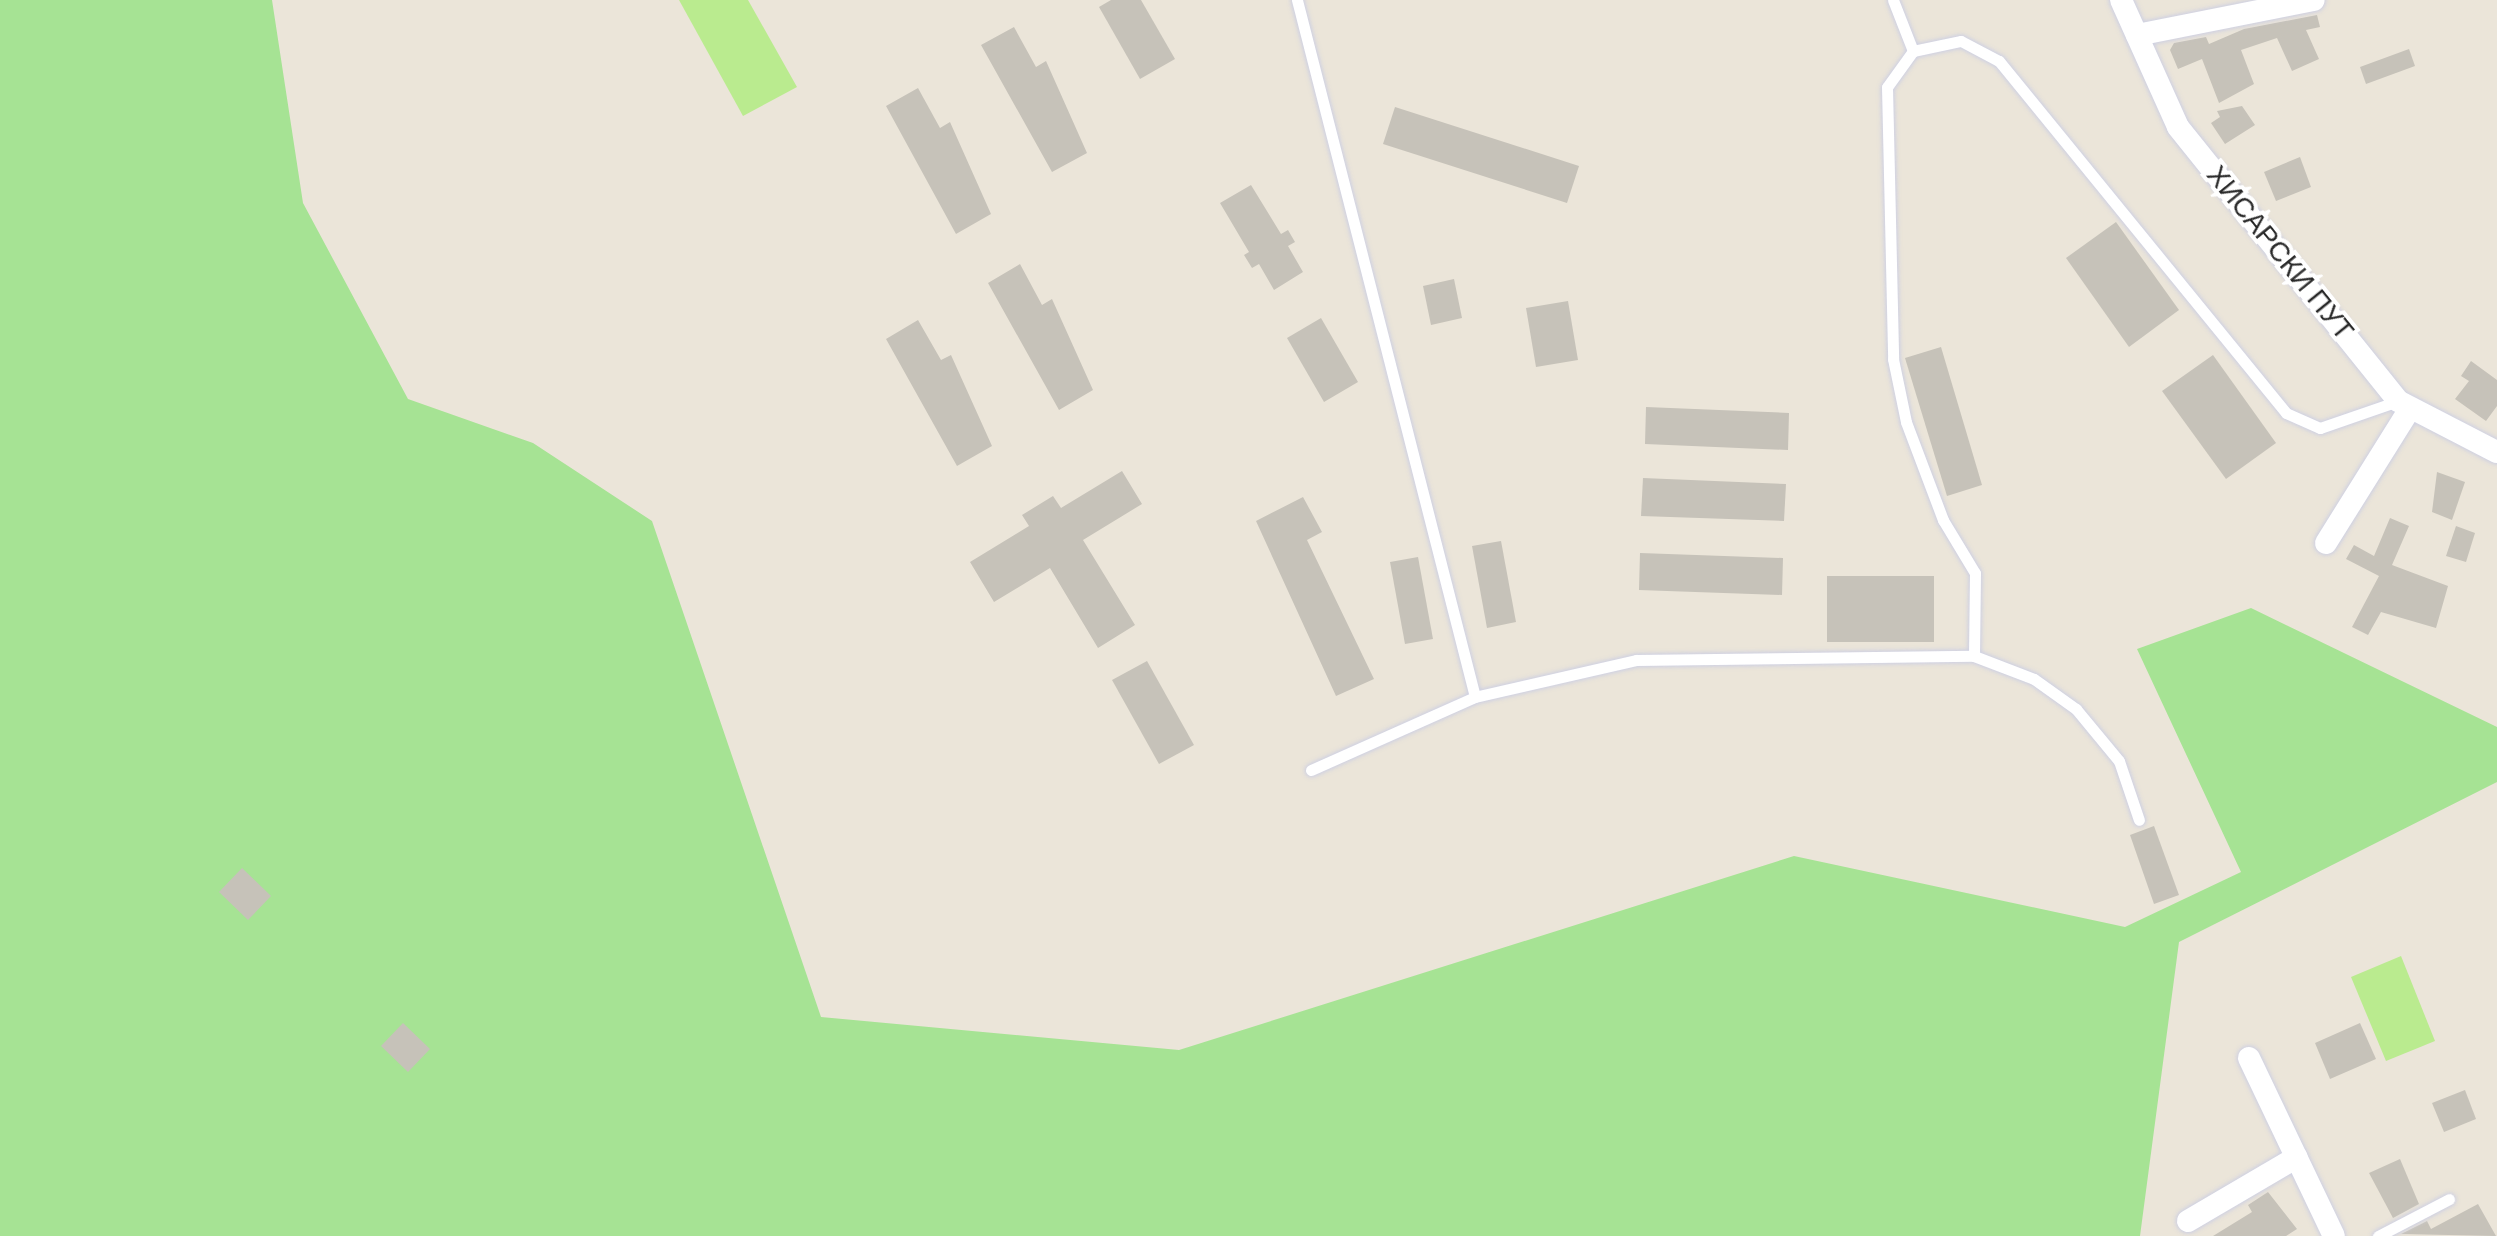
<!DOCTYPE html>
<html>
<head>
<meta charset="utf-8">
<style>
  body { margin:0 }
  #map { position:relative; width:2497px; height:1236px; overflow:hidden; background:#ebe5d9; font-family:"DM Sans",sans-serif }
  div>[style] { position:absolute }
  .green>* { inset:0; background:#a6e394 }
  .pitch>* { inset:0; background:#baeb8f }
  .building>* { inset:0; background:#c6c2b9 }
  .roads { filter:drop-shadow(0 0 2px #ced0e2) drop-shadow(0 0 2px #ced0e2) }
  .lane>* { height:11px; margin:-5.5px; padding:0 5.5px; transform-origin:5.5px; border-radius:5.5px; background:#fff }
  .street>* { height:22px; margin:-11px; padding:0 11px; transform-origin:11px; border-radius:11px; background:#fff }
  span { translate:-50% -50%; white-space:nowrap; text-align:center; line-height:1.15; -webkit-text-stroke:8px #fff; paint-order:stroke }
  .street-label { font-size:28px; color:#282828 }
</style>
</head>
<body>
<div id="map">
  <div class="green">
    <div style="clip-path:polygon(0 0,272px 0,303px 203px,408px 399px,533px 443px,652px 521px,821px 1017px,1179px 1050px,1794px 856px,2125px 927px,2241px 872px,2137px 649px,2251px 608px,2497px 727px,2497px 782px,2179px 942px,2140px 1236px,0 1236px)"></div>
  </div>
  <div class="pitch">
    <div style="clip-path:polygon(679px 0,748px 0,797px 87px,743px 116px)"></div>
    <div style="clip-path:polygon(2401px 956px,2435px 1041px,2386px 1061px,2351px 977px)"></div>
  </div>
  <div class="building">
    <div style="clip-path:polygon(1111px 0,1141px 0,1175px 59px,1140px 79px,1099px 7px)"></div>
    <div style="clip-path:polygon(2317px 15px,2320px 27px,2306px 30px,2319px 59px,2292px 71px,2277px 38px,2241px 50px,2254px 84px,2219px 103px,2202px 59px,2178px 69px,2170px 50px,2174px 43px,2206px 37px,2209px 44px,2244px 29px)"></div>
    <div style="clip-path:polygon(1014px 27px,1036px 67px,1046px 61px,1087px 153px,1052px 172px,981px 45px)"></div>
    <div style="clip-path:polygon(2409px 49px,2415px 66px,2366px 84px,2360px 67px)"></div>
    <div style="clip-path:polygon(918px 88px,940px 128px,950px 122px,991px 214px,956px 234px,886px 106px)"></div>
    <div style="clip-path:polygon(2242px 106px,2255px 125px,2225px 144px,2211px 123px,2220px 117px,2217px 111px)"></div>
    <div style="clip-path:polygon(1395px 107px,1579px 166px,1567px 203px,1383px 144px)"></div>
    <div style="clip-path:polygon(2300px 157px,2311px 187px,2276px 201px,2264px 172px)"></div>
    <div style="clip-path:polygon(1251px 185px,1281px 234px,1288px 230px,1295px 242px,1288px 246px,1303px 272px,1274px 290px,1259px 264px,1252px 268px,1244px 255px,1249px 252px,1220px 203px)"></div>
    <div style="clip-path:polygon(2116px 222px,2179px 310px,2129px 347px,2066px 258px)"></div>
    <div style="clip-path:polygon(1020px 264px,1042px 305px,1052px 299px,1093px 390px,1059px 410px,988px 283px)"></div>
    <div style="clip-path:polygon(1454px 279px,1462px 318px,1431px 325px,1423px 286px)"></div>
    <div style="clip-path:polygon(1568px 301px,1578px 360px,1536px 367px,1526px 308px)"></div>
    <div style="clip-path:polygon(1321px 318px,1358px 382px,1324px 402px,1287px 338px)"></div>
    <div style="clip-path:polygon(918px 320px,941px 360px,951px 355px,992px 446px,957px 466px,886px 339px)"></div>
    <div style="clip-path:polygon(1941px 347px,1982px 485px,1947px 496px,1905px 358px)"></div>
    <div style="clip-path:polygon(2213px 355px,2276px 443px,2226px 479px,2162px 391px)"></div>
    <div style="clip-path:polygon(2471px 361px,2497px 380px,2497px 406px,2486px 421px,2455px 399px,2469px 381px,2461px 376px)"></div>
    <div style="clip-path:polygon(1646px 407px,1789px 413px,1788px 450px,1645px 444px)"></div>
    <div style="clip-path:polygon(1122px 471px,1142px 504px,1083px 540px,1135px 625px,1098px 648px,1050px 568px,994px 602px,970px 562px,1029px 526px,1022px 515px,1053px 496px,1061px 508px)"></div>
    <div style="clip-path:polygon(2437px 472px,2465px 482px,2452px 520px,2432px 512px)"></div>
    <div style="clip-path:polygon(1643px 478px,1786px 484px,1784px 521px,1641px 516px)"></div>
    <div style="clip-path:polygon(1303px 497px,1322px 532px,1307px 540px,1374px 679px,1336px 696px,1256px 521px)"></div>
    <div style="clip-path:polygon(2390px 518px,2409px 526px,2392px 565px,2448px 586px,2436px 628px,2381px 612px,2368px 635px,2352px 627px,2379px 576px,2346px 559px,2354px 545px,2374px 556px)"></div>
    <div style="clip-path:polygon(2456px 526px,2475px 533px,2466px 562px,2446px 556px)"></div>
    <div style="clip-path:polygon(1501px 541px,1516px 622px,1487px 628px,1472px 546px)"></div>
    <div style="clip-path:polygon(1640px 553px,1783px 558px,1782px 595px,1639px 590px)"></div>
    <div style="clip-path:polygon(1418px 557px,1433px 639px,1405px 644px,1390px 562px)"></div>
    <div style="clip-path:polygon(1827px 576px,1934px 576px,1934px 642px,1827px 642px)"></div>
    <div style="clip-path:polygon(1147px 661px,1194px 745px,1159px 764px,1112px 680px)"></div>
    <div style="clip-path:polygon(2154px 826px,2179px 895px,2154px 904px,2130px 835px)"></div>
    <div style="clip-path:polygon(242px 868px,271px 896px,248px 920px,219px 892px)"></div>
    <div style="clip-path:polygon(403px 1023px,430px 1049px,408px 1072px,381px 1046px)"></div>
    <div style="clip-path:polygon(2360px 1023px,2376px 1059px,2330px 1079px,2315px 1043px)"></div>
    <div style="clip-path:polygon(2465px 1090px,2476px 1119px,2444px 1132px,2432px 1103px)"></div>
    <div style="clip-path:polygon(2400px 1159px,2419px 1204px,2393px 1218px,2369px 1173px)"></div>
    <div style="clip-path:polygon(2268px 1192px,2297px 1229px,2286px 1236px,2213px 1236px,2252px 1212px,2248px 1205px)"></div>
    <div style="clip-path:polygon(2478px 1204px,2496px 1236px,2401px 1234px,2427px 1221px,2431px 1229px)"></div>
  </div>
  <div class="roads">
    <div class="lane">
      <div style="left:1297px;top:0;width:719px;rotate:75.67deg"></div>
      <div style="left:1893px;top:0;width:55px;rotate:68.6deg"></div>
      <div style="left:1913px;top:51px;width:49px;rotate:-11.8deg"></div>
      <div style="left:1961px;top:41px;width:43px;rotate:27.8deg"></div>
      <div style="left:1999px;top:61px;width:454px;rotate:50.8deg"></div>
      <div style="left:2286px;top:413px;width:37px;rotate:24deg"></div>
      <div style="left:2320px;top:428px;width:83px;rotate:-19.1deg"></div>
      <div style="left:1913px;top:51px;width:44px;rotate:125.8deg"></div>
      <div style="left:1887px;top:87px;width:272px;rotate:88.7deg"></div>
      <div style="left:1893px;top:359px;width:64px;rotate:78.3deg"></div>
      <div style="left:1906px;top:422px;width:105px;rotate:69.3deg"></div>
      <div style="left:1943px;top:520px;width:62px;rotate:58.9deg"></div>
      <div style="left:1975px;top:573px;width:83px;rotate:90.7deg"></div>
      <div style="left:1311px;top:770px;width:180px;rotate:-24deg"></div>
      <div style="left:1475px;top:697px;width:165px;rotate:-12.9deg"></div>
      <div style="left:1636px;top:660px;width:338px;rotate:-0.7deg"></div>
      <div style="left:1974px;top:656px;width:64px;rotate:21deg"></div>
      <div style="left:2034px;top:679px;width:52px;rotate:35.5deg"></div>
      <div style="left:2076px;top:709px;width:67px;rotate:50.4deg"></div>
      <div style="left:2119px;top:761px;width:62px;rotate:71.3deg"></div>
      <div style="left:2378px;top:1236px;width:80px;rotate:-27.5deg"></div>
    </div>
    <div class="street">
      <div style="left:2121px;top:0;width:139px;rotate:65.8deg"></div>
      <div style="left:2178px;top:127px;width:351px;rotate:51.2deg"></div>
      <div style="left:2398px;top:401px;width:111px;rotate:27.3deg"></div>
      <div style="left:2137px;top:35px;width:180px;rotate:-11.2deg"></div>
      <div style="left:2326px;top:543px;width:157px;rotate:-58deg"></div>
      <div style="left:2249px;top:1058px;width:197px;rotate:64.5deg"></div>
      <div style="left:2188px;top:1221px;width:126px;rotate:-30.4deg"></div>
    </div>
  </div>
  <div class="street-label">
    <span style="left:2280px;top:253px;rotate:51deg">ХИСАРСКИ ПУТ</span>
  </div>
</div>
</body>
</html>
